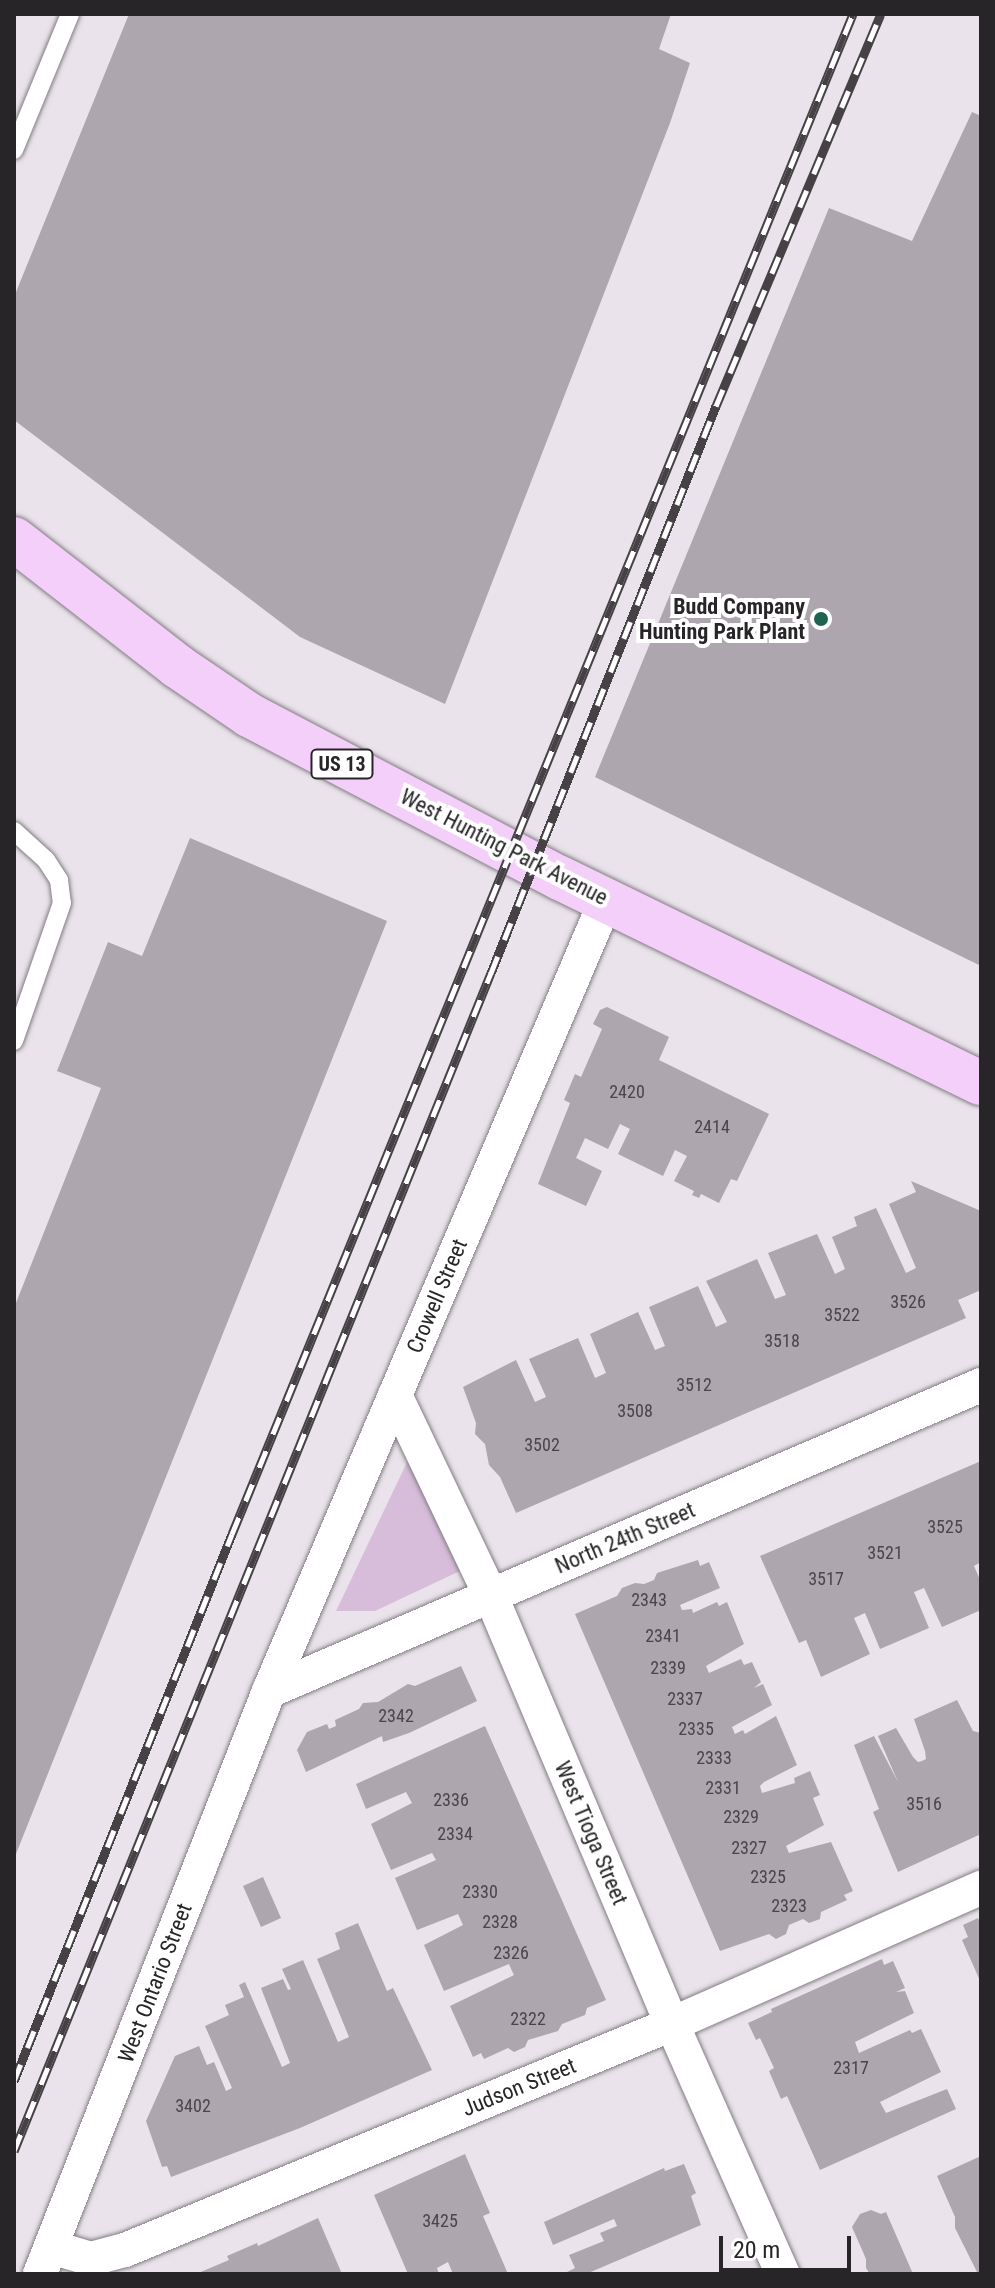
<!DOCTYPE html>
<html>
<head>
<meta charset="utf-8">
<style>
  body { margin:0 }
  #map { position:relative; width:995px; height:2288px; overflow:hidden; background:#eae3eb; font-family:"Roboto Condensed",sans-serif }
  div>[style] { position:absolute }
  .green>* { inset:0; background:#d7bdda }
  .building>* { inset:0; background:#ada6ae }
  .roads { filter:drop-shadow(0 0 2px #827c83) drop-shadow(0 0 2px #827c83) }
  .service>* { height:18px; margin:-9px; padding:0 9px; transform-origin:9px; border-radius:9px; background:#fff }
  .minor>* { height:34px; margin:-17px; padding:0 17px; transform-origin:17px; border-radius:17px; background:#fff }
  .primary>* { height:44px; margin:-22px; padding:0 22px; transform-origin:22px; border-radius:22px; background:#f4cff9 }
  .rail>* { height:9px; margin-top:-4.5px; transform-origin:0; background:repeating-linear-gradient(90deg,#fff 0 18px,#454145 0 36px); box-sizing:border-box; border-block:2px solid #454145 }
  .dots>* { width:22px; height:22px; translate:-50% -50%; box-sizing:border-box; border:4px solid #fff; border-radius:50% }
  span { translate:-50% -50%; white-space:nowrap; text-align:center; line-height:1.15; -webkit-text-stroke:8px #fff; paint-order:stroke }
  .number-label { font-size:18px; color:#49454a }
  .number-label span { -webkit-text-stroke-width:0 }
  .shield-label span { padding:2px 6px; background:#fff; border:2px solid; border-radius:6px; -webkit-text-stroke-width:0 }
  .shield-label { font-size:20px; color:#282528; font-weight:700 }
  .poi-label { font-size:22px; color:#282528; font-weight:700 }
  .right { translate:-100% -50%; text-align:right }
  .street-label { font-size:22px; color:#282528 }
  .frame { position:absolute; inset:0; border:16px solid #282528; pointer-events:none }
  .scale { position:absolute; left:719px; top:2236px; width:132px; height:36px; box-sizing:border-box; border:4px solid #282528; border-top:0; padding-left:10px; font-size:24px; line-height:28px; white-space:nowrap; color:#282528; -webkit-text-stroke:6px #fff; paint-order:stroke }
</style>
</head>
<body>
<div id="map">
  <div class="green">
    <div style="clip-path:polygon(410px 1456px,462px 1570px,375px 1611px,336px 1611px)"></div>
  </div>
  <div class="building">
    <div style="clip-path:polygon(129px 14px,671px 14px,659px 49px,690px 63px,670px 123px,445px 704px,300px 637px,14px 420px,14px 297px)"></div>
    <div style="clip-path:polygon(972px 112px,981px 116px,981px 966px,595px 777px,829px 208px,912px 241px)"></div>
    <div style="clip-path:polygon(190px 838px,387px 921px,14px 1859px,14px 1308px,101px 1088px,57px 1071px,108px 942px,142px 956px)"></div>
    <div style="clip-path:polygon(607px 1007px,669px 1037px,659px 1060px,769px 1114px,737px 1181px,731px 1179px,719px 1203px,701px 1194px,699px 1198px,692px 1195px,694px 1191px,674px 1181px,687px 1156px,675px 1150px,663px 1176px,618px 1154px,630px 1129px,620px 1124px,608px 1149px,585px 1138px,576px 1158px,602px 1171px,586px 1206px,538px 1184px,570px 1103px,564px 1100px,575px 1074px,581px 1077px,602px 1029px,593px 1024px,600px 1010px)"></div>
    <div style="clip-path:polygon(911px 1181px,981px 1211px,981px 1290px,958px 1300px,966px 1318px,516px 1513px,500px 1477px,489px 1465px,485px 1444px,475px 1434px,476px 1423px,463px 1387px,516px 1360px,535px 1402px,546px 1397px,529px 1359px,578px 1338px,595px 1378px,606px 1373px,590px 1334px,638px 1312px,655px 1350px,665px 1346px,649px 1307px,698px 1286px,716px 1327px,727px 1322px,706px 1281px,757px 1259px,775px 1299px,786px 1295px,768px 1253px,817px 1234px,835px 1274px,845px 1269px,832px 1237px,857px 1226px,854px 1217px,876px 1208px,906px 1273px,916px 1268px,889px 1204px,916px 1192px)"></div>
    <div style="clip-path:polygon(981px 1461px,981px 1562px,974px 1566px,981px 1582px,981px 1610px,942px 1627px,924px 1588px,914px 1592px,929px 1628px,880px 1649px,865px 1613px,854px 1618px,870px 1654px,821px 1677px,806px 1640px,799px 1643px,760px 1556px)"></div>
    <div style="clip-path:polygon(698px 1560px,700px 1566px,709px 1562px,720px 1588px,680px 1605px,682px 1610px,692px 1609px,693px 1613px,717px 1602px,719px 1606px,727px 1602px,744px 1644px,706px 1666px,709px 1673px,741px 1659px,744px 1665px,752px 1662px,761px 1682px,754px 1688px,763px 1684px,772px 1705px,732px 1727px,735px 1734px,743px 1730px,745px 1734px,776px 1716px,797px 1765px,764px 1782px,760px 1786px,762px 1793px,795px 1783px,794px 1778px,810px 1771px,820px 1795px,813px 1798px,824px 1825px,786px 1846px,789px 1853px,831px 1842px,853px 1891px,844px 1895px,847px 1900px,821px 1912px,820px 1919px,809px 1923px,803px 1919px,789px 1925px,786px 1934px,776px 1939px,769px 1934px,720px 1951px,575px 1614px,617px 1596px,622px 1588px,635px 1583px,644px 1584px,654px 1580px,657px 1573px)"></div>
    <div style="clip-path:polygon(461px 1666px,477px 1701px,409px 1733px,383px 1742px,382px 1736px,306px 1772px,297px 1750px,307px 1732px,327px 1724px,329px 1729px,336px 1726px,335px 1720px,359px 1709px,363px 1703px,378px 1702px,408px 1684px,415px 1686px)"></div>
    <div style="clip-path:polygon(957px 1700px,973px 1731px,981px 1733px,981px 1834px,898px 1872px,873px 1812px,879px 1809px,854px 1745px,874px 1736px,898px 1782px,878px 1736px,896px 1728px,913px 1757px,918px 1762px,922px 1761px,926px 1759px,925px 1751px,914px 1719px)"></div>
    <div style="clip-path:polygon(485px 1726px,606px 2000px,587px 2008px,585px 2015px,562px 2024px,558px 2031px,528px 2040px,525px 2047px,514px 2052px,508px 2048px,484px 2059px,481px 2053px,473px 2057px,450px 2006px,514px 1975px,512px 1971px,509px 1964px,444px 1991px,424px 1945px,463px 1925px,458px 1914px,417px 1930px,395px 1878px,436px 1860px,432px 1853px,391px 1870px,371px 1824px,412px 1803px,406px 1792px,366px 1809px,356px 1784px)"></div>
    <div style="clip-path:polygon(263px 1877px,281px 1918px,261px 1927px,243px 1886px)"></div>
    <div style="clip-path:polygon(978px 1918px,981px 1925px,981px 1983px,962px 1940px,968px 1937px,963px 1925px)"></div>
    <div style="clip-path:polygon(358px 1923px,387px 1991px,393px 1988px,432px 2070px,300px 2128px,171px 2177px,167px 2166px,162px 2167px,146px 2121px,175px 2056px,199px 2046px,207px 2065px,214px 2062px,226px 2091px,232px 2088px,205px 2026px,229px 2015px,225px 2005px,244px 1997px,239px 1985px,245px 1982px,282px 2067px,290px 2063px,261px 1988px,283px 1979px,288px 1990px,291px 1989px,282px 1969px,303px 1960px,338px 2042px,349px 2037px,317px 1959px,340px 1949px,335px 1933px)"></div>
    <div style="clip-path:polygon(882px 1959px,884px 1965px,893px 1961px,905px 1988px,896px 1992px,905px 1991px,914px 2013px,855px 2042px,859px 2053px,910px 2030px,912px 2033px,921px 2029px,941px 2072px,880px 2102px,886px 2113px,947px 2089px,956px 2109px,820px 2170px,787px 2096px,781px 2099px,769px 2071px,774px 2068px,760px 2038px,756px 2040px,748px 2023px,772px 2012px,771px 2009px)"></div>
    <div style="clip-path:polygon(465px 2154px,490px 2213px,483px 2216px,508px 2274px,453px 2274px,448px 2262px,437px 2268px,439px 2274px,408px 2274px,374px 2195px)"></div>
    <div style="clip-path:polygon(981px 2156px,981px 2274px,978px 2274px,955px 2228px,955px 2217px,937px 2176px)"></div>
    <div style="clip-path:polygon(684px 2164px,696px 2193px,691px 2196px,701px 2225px,586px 2274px,563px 2274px,575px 2268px,569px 2255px,604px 2241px,600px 2233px,617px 2226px,614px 2219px,553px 2245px,544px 2222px,664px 2168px,665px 2171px)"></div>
    <div style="clip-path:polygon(871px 2210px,881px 2214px,886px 2212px,913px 2274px,870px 2274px,866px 2268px,866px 2259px,852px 2227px,860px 2214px)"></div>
    <div style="clip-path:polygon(318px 2218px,342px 2274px,196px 2274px,229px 2260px,227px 2256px,257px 2243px,258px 2246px)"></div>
  </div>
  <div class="roads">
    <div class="service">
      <div style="left:14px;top:150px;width:147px;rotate:-67.6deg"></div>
      <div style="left:14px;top:831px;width:43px;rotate:42.2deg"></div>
      <div style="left:46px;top:860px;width:24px;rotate:57deg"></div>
      <div style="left:59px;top:880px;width:23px;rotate:83deg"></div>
      <div style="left:62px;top:903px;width:146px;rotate:109.2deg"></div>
    </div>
    <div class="minor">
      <div style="left:395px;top:1395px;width:223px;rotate:64.5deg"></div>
      <div style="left:491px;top:1596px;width:465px;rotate:67.1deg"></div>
      <div style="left:672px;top:2024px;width:274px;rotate:66.1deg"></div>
      <div style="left:269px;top:1691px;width:775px;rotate:-23.26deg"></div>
      <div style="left:51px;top:2247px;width:42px;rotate:16.7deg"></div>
      <div style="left:91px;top:2259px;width:35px;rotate:-15deg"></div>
      <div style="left:125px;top:2250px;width:592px;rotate:-22.45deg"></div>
      <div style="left:672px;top:2024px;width:338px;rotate:-23.8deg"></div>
      <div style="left:40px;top:2274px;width:626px;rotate:-68.56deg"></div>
      <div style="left:269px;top:1691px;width:860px;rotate:-66.92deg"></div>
    </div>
    <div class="primary">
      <div style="left:14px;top:539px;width:207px;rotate:37.9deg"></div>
      <div style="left:177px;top:666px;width:87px;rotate:34.2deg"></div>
      <div style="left:249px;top:715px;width:351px;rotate:27.7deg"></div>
      <div style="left:560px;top:878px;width:468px;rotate:26deg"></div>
    </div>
  </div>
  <div class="rail">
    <div style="left:14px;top:2081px;width:589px;rotate:-68.27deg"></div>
    <div style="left:232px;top:1534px;width:1642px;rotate:-67.78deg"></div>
    <div style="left:14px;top:2151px;width:1271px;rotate:-67.96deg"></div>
    <div style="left:491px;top:973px;width:610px;rotate:-68.36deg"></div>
    <div style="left:716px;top:406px;width:425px;rotate:-67.2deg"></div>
  </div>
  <div class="dots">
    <div style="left:821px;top:619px;background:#216352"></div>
  </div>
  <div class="number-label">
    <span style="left:627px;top:1092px">2420</span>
    <span style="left:712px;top:1127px">2414</span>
    <span style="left:908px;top:1302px">3526</span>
    <span style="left:842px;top:1315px">3522</span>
    <span style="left:782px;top:1341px">3518</span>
    <span style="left:694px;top:1385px">3512</span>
    <span style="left:635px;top:1411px">3508</span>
    <span style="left:542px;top:1445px">3502</span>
    <span style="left:945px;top:1527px">3525</span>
    <span style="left:885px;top:1553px">3521</span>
    <span style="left:826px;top:1579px">3517</span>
    <span style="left:649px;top:1600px">2343</span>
    <span style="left:663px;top:1636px">2341</span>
    <span style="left:668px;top:1668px">2339</span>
    <span style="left:685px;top:1699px">2337</span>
    <span style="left:396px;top:1716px">2342</span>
    <span style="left:696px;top:1729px">2335</span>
    <span style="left:714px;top:1758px">2333</span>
    <span style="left:723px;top:1788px">2331</span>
    <span style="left:451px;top:1800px">2336</span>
    <span style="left:924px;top:1804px">3516</span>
    <span style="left:741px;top:1817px">2329</span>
    <span style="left:455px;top:1834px">2334</span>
    <span style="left:749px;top:1848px">2327</span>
    <span style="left:768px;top:1877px">2325</span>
    <span style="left:480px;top:1892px">2330</span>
    <span style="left:789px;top:1906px">2323</span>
    <span style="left:500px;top:1922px">2328</span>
    <span style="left:511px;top:1953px">2326</span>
    <span style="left:528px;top:2019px">2322</span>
    <span style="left:851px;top:2068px">2317</span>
    <span style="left:193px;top:2106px">3402</span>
    <span style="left:440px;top:2221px">3425</span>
  </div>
  <div class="shield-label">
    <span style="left:342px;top:764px">US 13</span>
  </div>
  <div class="poi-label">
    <span class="right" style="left:805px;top:619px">Budd Company<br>Hunting Park Plant</span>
  </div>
  <div class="street-label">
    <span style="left:504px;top:847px;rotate:27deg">West Hunting Park Avenue</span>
    <span style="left:437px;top:1296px;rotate:-67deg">Crowell Street</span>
    <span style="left:625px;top:1538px;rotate:-23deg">North 24th Street</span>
    <span style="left:591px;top:1833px;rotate:67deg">West Tioga Street</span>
    <span style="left:155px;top:1983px;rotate:-69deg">West Ontario Street</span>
    <span style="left:519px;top:2087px;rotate:-22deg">Judson Street</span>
  </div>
  <div class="frame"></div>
  <div class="scale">20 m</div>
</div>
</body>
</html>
